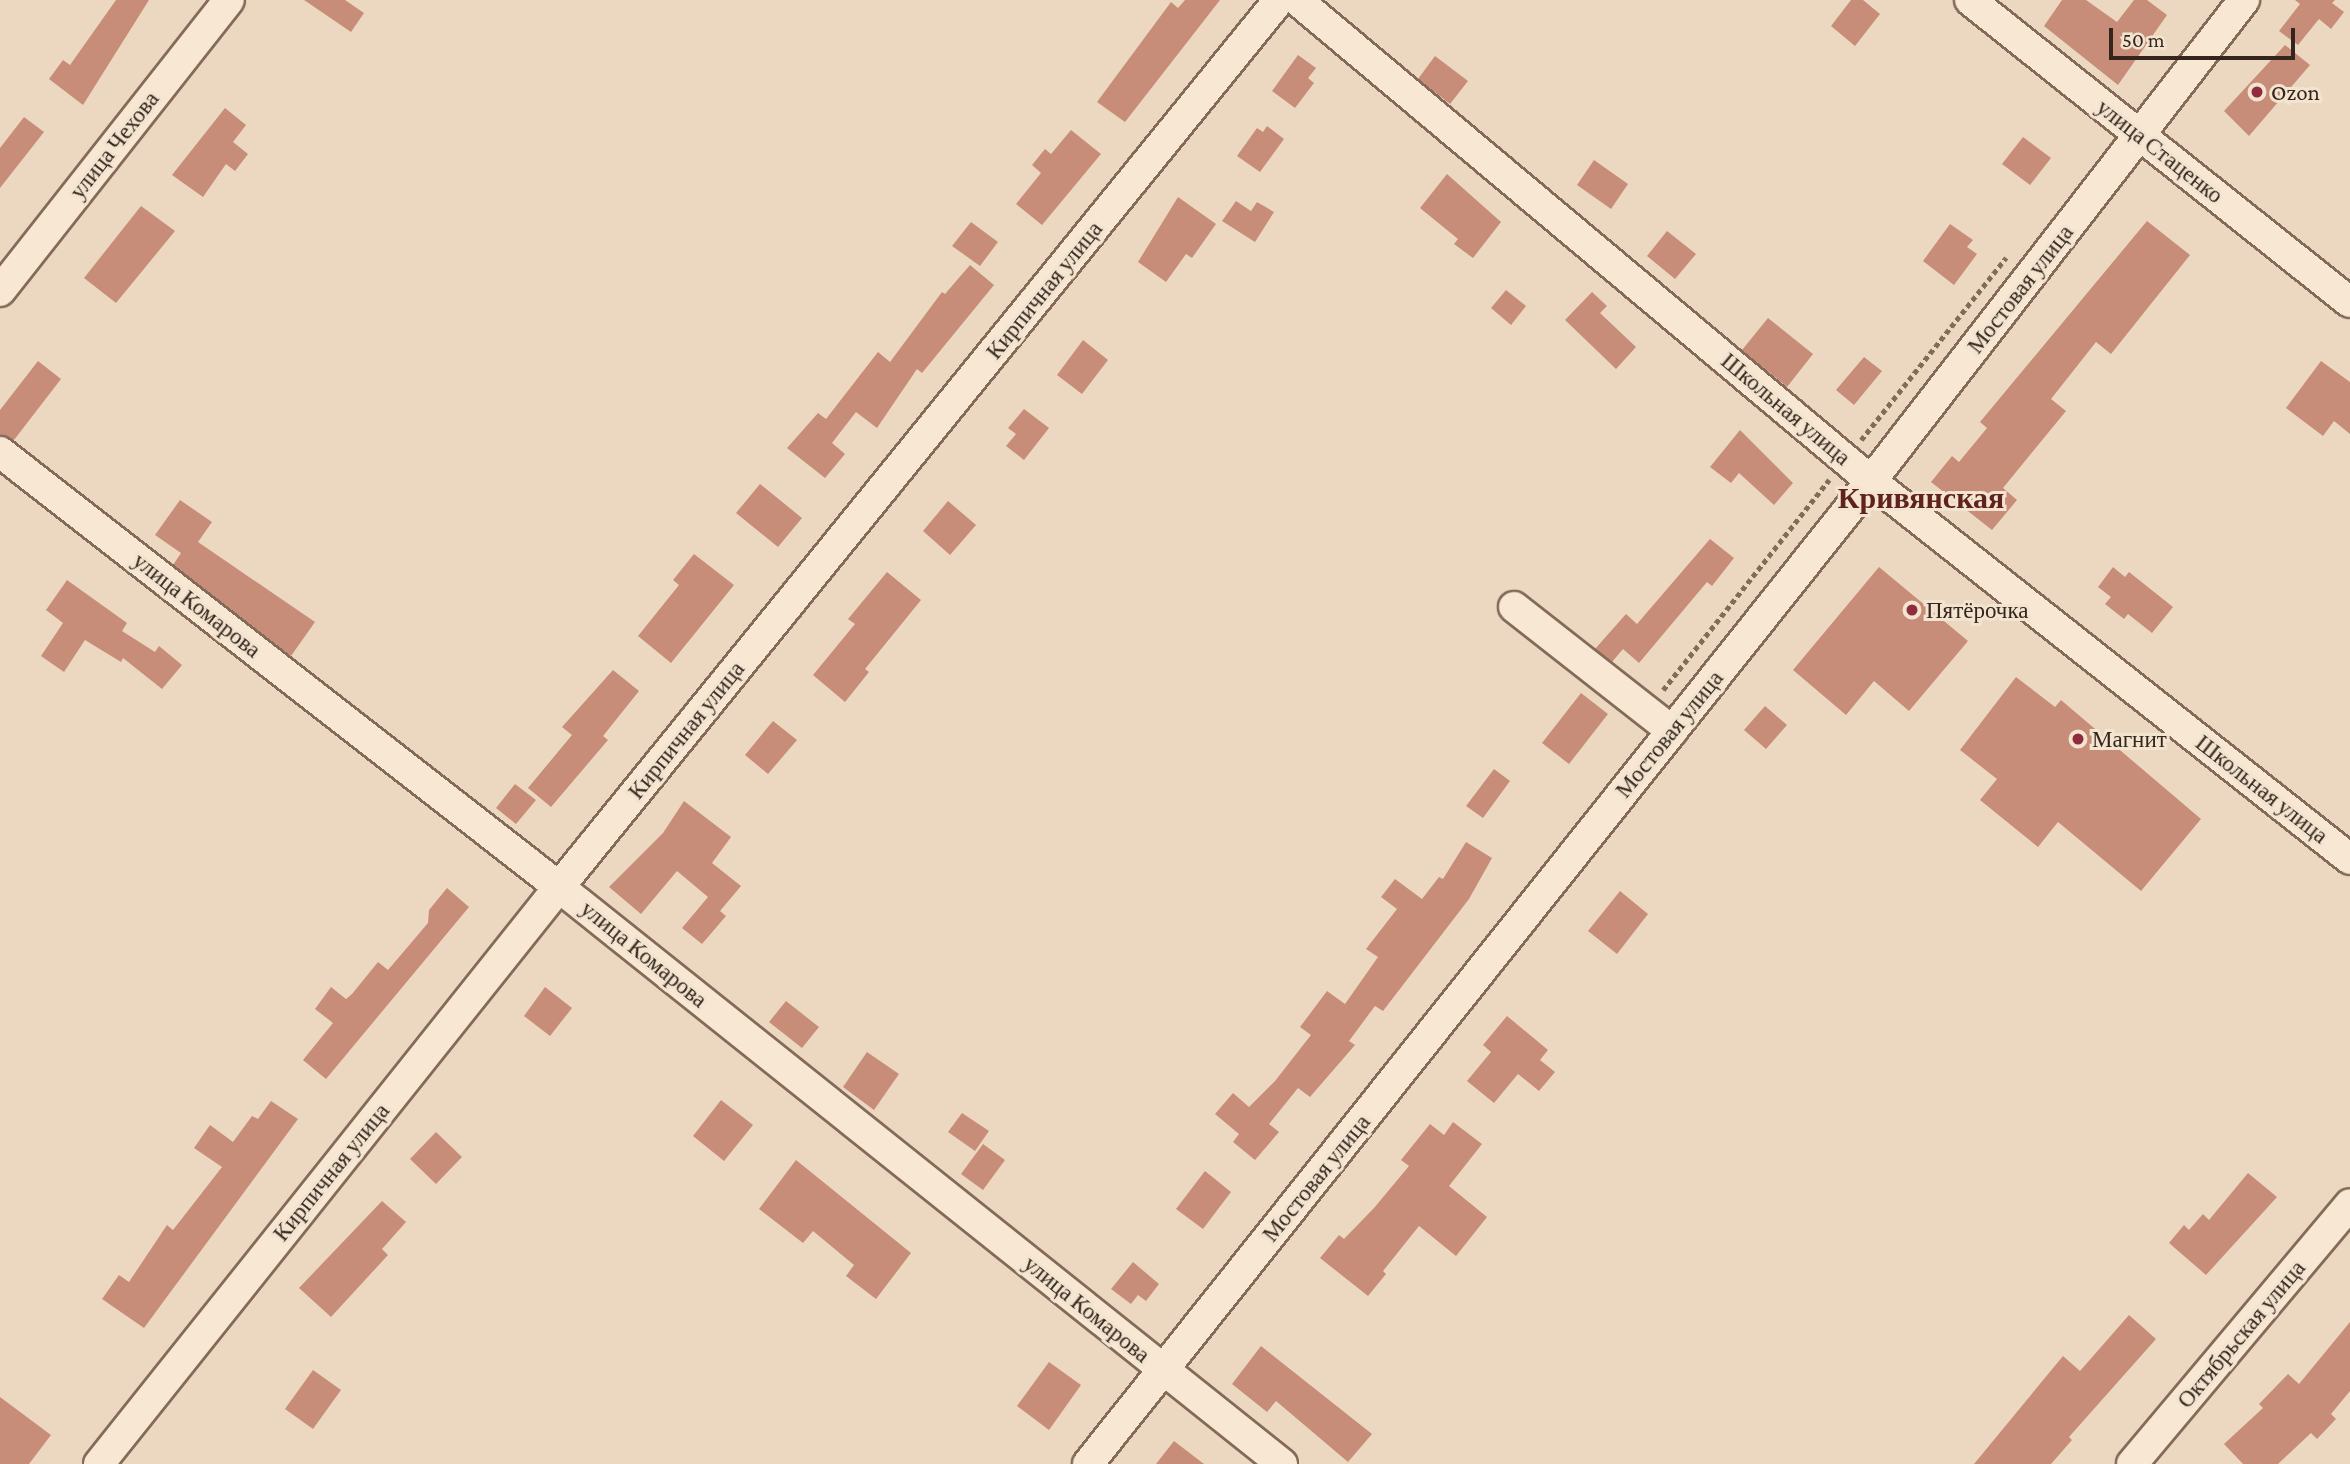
<!DOCTYPE html>
<meta charset="utf-8">
<style>
body{margin:0}
#map{position:relative;width:2350px;height:1464px;overflow:hidden;background:#ecd8c1;font-family:"Crimson Pro",serif}
div>[style]{position:absolute}
[style*='--x']{left:calc(var(--x)*1px);top:calc(var(--y)*1px);width:calc(var(--w)*1px);rotate:calc(var(--a)*1deg)}
.building>*{inset:0;background:#c88d78}
.path>*{height:4.5px;margin-top:-2.25px;transform-origin:0;background:repeating-linear-gradient(90deg,#846a59 0 5px,transparent 0 8.5px)}
.roads{filter:drop-shadow(2px 0 #846a59) drop-shadow(-2px 0 #846a59) drop-shadow(0 2px #846a59) drop-shadow(0 -2px #846a59)}
.minor>*{height:30px;margin:-15px;padding:0 15px;transform-origin:15px;border-radius:15px;background:#f7e7d3}
.dots>*{width:19px;height:19px;translate:-50% -50%;box-sizing:border-box;border:4px solid #f3e4d0;border-radius:50%}
span{translate:-50% -50%;white-space:nowrap;text-align:center;line-height:1.15;-webkit-text-stroke:6px #f3e4d0;paint-order:stroke}
.poi-label{font-size:23px;color:#34251d}
.left{translate:0 -50%;text-align:left}
.street-label{font-size:23px;color:#34251d}
.district-label{font-size:30px;color:#5f221e;font-weight:700}
.scale{position:absolute;left:2109px;top:28px;width:186px;height:32px;box-sizing:border-box;border:4px solid #34251d;border-top:0;padding-left:9px;font-size:21px;line-height:24px;white-space:nowrap;color:#34251d;-webkit-text-stroke:5px #f3e4d0;paint-order:stroke}
</style>
<div id="map">
<div class="building">
<div style="clip-path:polygon(116px 0,149px 0,83px 105px,49px 79px,63px 60px,70px 65px)"></div>
<div style="clip-path:polygon(304px 0,345px 0,364px 13px,351px 32px)"></div>
<div style="clip-path:polygon(1185px 0,1220px 0,1125px 122px,1097px 102px,1171px 2px,1178px 8px)"></div>
<div style="clip-path:polygon(1851px 0,1863px 0,1880px 14px,1855px 46px,1831px 26px)"></div>
<div style="clip-path:polygon(2062px 0,2086px 0,2117px 22px,2134px 0,2147px 0,2167px 15px,2118px 85px,2044px 26px)"></div>
<div style="clip-path:polygon(2295px 0,2335px 0,2332px 3px,2344px 12px,2331px 29px,2319px 19px,2298px 45px,2279px 31px,2300px 4px)"></div>
<div style="clip-path:polygon(2285px 45px,2310px 65px,2249px 136px,2224px 111px)"></div>
<div style="clip-path:polygon(1298px 55px,1316px 68px,1308px 78px,1314px 83px,1295px 108px,1272px 91px)"></div>
<div style="clip-path:polygon(1435px 56px,1468px 81px,1450px 104px,1418px 79px)"></div>
<div style="clip-path:polygon(225px 108px,246px 125px,233px 142px,248px 154px,235px 171px,226px 164px,203px 197px,172px 175px)"></div>
<div style="clip-path:polygon(24px 117px,44px 132px,0 188px,0 148px)"></div>
<div style="clip-path:polygon(1267px 126px,1284px 139px,1260px 172px,1237px 156px,1257px 128px,1263px 132px)"></div>
<div style="clip-path:polygon(1071px 130px,1101px 154px,1042px 225px,1016px 204px,1041px 173px,1032px 165px,1045px 149px,1051px 154px)"></div>
<div style="clip-path:polygon(2023px 137px,2051px 158px,2030px 185px,2002px 164px)"></div>
<div style="clip-path:polygon(1594px 160px,1628px 184px,1611px 209px,1577px 185px)"></div>
<div style="clip-path:polygon(1447px 174px,1501px 222px,1473px 258px,1454px 244px,1458px 239px,1420px 208px)"></div>
<div style="clip-path:polygon(1178px 197px,1216px 224px,1192px 258px,1186px 254px,1166px 282px,1138px 262px)"></div>
<div style="clip-path:polygon(1236px 201px,1251px 211px,1257px 202px,1274px 212px,1255px 242px,1222px 221px)"></div>
<div style="clip-path:polygon(141px 206px,175px 231px,116px 303px,84px 278px)"></div>
<div style="clip-path:polygon(2147px 221px,2190px 255px,2111px 354px,2096px 342px,2051px 399px,2066px 411px,2003px 488px,2017px 500px,1992px 530px,1931px 482px,1952px 456px,1959px 462px,1987px 428px,1980px 422px)"></div>
<div style="clip-path:polygon(971px 222px,998px 242px,980px 266px,952px 246px)"></div>
<div style="clip-path:polygon(1950px 224px,1973px 240px,1967px 247px,1977px 254px,1954px 285px,1923px 261px)"></div>
<div style="clip-path:polygon(1667px 231px,1696px 254px,1675px 279px,1647px 256px)"></div>
<div style="clip-path:polygon(970px 265px,994px 285px,922px 373px,917px 369px,877px 428px,856px 412px,832px 443px,845px 454px,825px 478px,787px 448px,818px 413px,826px 419px,878px 352px,890px 362px,942px 292px,945px 294px)"></div>
<div style="clip-path:polygon(1506px 290px,1526px 306px,1511px 325px,1491px 308px)"></div>
<div style="clip-path:polygon(1592px 292px,1607px 306px,1600px 313px,1636px 347px,1616px 369px,1565px 320px)"></div>
<div style="clip-path:polygon(1768px 318px,1813px 354px,1787px 387px,1742px 350px)"></div>
<div style="clip-path:polygon(1083px 340px,1108px 360px,1082px 394px,1057px 375px)"></div>
<div style="clip-path:polygon(1864px 357px,1882px 371px,1854px 405px,1836px 390px)"></div>
<div style="clip-path:polygon(38px 361px,61px 379px,14px 440px,0 435px,0 410px)"></div>
<div style="clip-path:polygon(2321px 361px,2350px 382px,2350px 434px,2334px 421px,2323px 436px,2286px 408px)"></div>
<div style="clip-path:polygon(1024px 409px,1049px 428px,1024px 460px,1006px 446px,1016px 434px,1008px 428px)"></div>
<div style="clip-path:polygon(1740px 430px,1793px 483px,1774px 505px,1739px 473px,1731px 483px,1710px 467px)"></div>
<div style="clip-path:polygon(760px 484px,802px 518px,778px 547px,736px 513px)"></div>
<div style="clip-path:polygon(180px 500px,212px 522px,198px 542px,315px 622px,291px 656px,173px 565px,181px 553px,155px 535px)"></div>
<div style="clip-path:polygon(948px 501px,976px 525px,950px 555px,923px 531px)"></div>
<div style="clip-path:polygon(1710px 539px,1734px 558px,1712px 586px,1707px 582px,1639px 663px,1623px 649px,1612px 662px,1595px 649px,1626px 614px,1637px 624px)"></div>
<div style="clip-path:polygon(694px 554px,734px 585px,671px 663px,638px 636px,679px 585px,673px 580px)"></div>
<div style="clip-path:polygon(1879px 567px,1968px 641px,1909px 711px,1874px 681px,1846px 715px,1793px 670px)"></div>
<div style="clip-path:polygon(2113px 567px,2125px 577px,2129px 572px,2173px 607px,2152px 633px,2128px 614px,2124px 619px,2105px 604px,2111px 597px,2098px 587px)"></div>
<div style="clip-path:polygon(887px 572px,921px 600px,865px 669px,869px 672px,845px 702px,813px 675px,855px 624px,848px 619px)"></div>
<div style="clip-path:polygon(67px 580px,127px 623px,122px 631px,155px 652px,159px 646px,182px 665px,162px 689px,123px 658px,121px 662px,85px 640px,64px 672px,41px 656px,63px 623px,46px 610px)"></div>
<div style="clip-path:polygon(613px 670px,639px 691px,603px 736px,608px 740px,551px 807px,528px 788px,572px 735px,562px 727px)"></div>
<div style="clip-path:polygon(2016px 677px,2055px 707px,2061px 700px,2201px 819px,2141px 891px,2058px 822px,2038px 847px,1980px 800px,1997px 779px,1960px 750px)"></div>
<div style="clip-path:polygon(1581px 693px,1608px 714px,1569px 764px,1542px 743px)"></div>
<div style="clip-path:polygon(1765px 706px,1787px 725px,1766px 749px,1744px 730px)"></div>
<div style="clip-path:polygon(773px 721px,797px 740px,768px 774px,745px 755px)"></div>
<div style="clip-path:polygon(1494px 769px,1510px 781px,1483px 818px,1466px 806px)"></div>
<div style="clip-path:polygon(515px 784px,536px 800px,516px 824px,496px 808px)"></div>
<div style="clip-path:polygon(684px 801px,731px 837px,712px 863px,741px 886px,720px 911px,726px 916px,702px 944px,682px 928px,708px 897px,677px 871px,641px 914px,609px 887px,663px 833px)"></div>
<div style="clip-path:polygon(1466px 842px,1492px 858px,1469px 899px,1383px 1011px,1375px 1006px,1349px 1041px,1355px 1045px,1310px 1097px,1298px 1088px,1269px 1124px,1279px 1132px,1255px 1160px,1233px 1142px,1239px 1134px,1215px 1114px,1233px 1093px,1249px 1107px,1275px 1081px,1311px 1035px,1300px 1027px,1327px 991px,1345px 1004px,1378px 957px,1366px 949px,1397px 909px,1381px 897px,1395px 879px,1422px 899px,1439px 877px,1443px 879px)"></div>
<div style="clip-path:polygon(447px 888px,469px 907px,326px 1079px,303px 1060px,333px 1023px,315px 1009px,331px 987px,346px 999px,352px 994px,378px 962px,388px 970px,428px 923px,429px 910px)"></div>
<div style="clip-path:polygon(1620px 891px,1648px 914px,1617px 954px,1588px 931px)"></div>
<div style="clip-path:polygon(545px 987px,572px 1008px,550px 1036px,524px 1016px)"></div>
<div style="clip-path:polygon(786px 1001px,819px 1027px,802px 1048px,769px 1022px)"></div>
<div style="clip-path:polygon(1507px 1016px,1548px 1050px,1540px 1060px,1555px 1072px,1539px 1091px,1518px 1074px,1494px 1103px,1467px 1081px,1491px 1052px,1483px 1045px)"></div>
<div style="clip-path:polygon(867px 1052px,899px 1074px,874px 1110px,843px 1087px)"></div>
<div style="clip-path:polygon(721px 1100px,753px 1125px,724px 1161px,693px 1136px)"></div>
<div style="clip-path:polygon(271px 1101px,298px 1119px,144px 1328px,102px 1299px,119px 1275px,129px 1282px,167px 1225px,173px 1230px,222px 1167px,194px 1148px,210px 1125px,233px 1142px,252px 1116px,258px 1119px)"></div>
<div style="clip-path:polygon(962px 1113px,989px 1131px,975px 1151px,948px 1132px)"></div>
<div style="clip-path:polygon(1453px 1122px,1482px 1144px,1449px 1186px,1487px 1217px,1456px 1256px,1419px 1226px,1383px 1271px,1386px 1274px,1368px 1296px,1320px 1258px,1339px 1235px,1344px 1239px,1374px 1208px,1409px 1166px,1401px 1160px,1430px 1124px,1444px 1135px)"></div>
<div style="clip-path:polygon(436px 1132px,462px 1157px,436px 1184px,410px 1159px)"></div>
<div style="clip-path:polygon(983px 1144px,1005px 1160px,983px 1190px,961px 1174px)"></div>
<div style="clip-path:polygon(796px 1160px,911px 1253px,876px 1299px,846px 1276px,854px 1265px,813px 1231px,803px 1243px,759px 1209px)"></div>
<div style="clip-path:polygon(1205px 1171px,1231px 1192px,1203px 1229px,1176px 1209px)"></div>
<div style="clip-path:polygon(2248px 1173px,2277px 1197px,2206px 1275px,2169px 1243px,2184px 1225px,2189px 1230px,2203px 1214px,2209px 1220px)"></div>
<div style="clip-path:polygon(382px 1201px,406px 1222px,382px 1249px,388px 1255px,331px 1317px,299px 1288px)"></div>
<div style="clip-path:polygon(1133px 1262px,1159px 1284px,1146px 1301px,1138px 1295px,1131px 1304px,1111px 1289px)"></div>
<div style="clip-path:polygon(2129px 1315px,2156px 1339px,2069px 1437px,2072px 1440px,2051px 1464px,1974px 1464px,2063px 1356px,2080px 1371px)"></div>
<div style="clip-path:polygon(2350px 1322px,2350px 1391px,2331px 1414px,2336px 1419px,2317px 1439px,2311px 1433px,2278px 1464px,2243px 1464px,2224px 1444px,2263px 1408px,2259px 1404px,2288px 1374px,2299px 1384px)"></div>
<div style="clip-path:polygon(1261px 1346px,1372px 1434px,1348px 1462px,1276px 1401px,1267px 1412px,1232px 1384px)"></div>
<div style="clip-path:polygon(1049px 1362px,1081px 1385px,1049px 1430px,1017px 1406px)"></div>
<div style="clip-path:polygon(313px 1370px,341px 1390px,313px 1429px,285px 1409px)"></div>
<div style="clip-path:polygon(0 1397px,51px 1435px,29px 1464px,0 1464px)"></div>
<div style="clip-path:polygon(1174px 1441px,1204px 1464px,1156px 1464px)"></div>
</div>
<div class="path">
<div style="--x:1861;--y:440;--w:233;--a:-51.5"></div>
<div style="--x:1663;--y:690;--w:268;--a:-51.7"></div>
</div>
<div class="roads">
<div class="minor">
<div style="--x:1297;--y:0;--w:749;--a:39.96"></div>
<div style="--x:1871;--y:481;--w:610;--a:38.28"></div>
<div style="--x:1970;--y:0;--w:485;--a:38.5"></div>
<div style="--x:0;--y:291;--w:370;--a:-51.8"></div>
<div style="--x:0;--y:452;--w:708;--a:37.89"></div>
<div style="--x:559;--y:887;--w:925;--a:38.59"></div>
<div style="--x:1514;--y:607;--w:201;--a:38.1"></div>
<div style="--x:99;--y:1464;--w:738;--a:-51.44"></div>
<div style="--x:559;--y:887;--w:1142;--a:-50.93"></div>
<div style="--x:1088;--y:1464;--w:1257;--a:-51.46"></div>
<div style="--x:1871;--y:481;--w:609;--a:-52.21"></div>
<div style="--x:2132;--y:1464;--w:339;--a:-50"></div>
</div>
</div>
<div class="dots">
<div style="left:2257px;top:92px;background:#902c3c"></div>
<div style="left:1912px;top:610px;background:#902c3c"></div>
<div style="left:2078px;top:739px;background:#902c3c"></div>
</div>
<div class="poi-label">
<span class="left" style="left:2271px;top:92px">Ozon</span>
<span class="left" style="left:1926px;top:610px">Пятёрочка</span>
<span class="left" style="left:2092px;top:739px">Магнит</span>
</div>
<div class="street-label">
<span style="left:114px;top:145px;rotate:-52deg">улица Чехова</span>
<span style="left:2160px;top:151px;rotate:38deg">улица Стаценко</span>
<span style="left:2020px;top:289px;rotate:-52deg">Мостовая улица</span>
<span style="left:1044px;top:290px;rotate:-51deg">Кирпичная улица</span>
<span style="left:1786px;top:409px;rotate:40deg">Школьная улица</span>
<span style="left:197px;top:605px;rotate:38deg">улица Комарова</span>
<span style="left:686px;top:730px;rotate:-51deg">Кирпичная улица</span>
<span style="left:1669px;top:734px;rotate:-51deg">Мостовая улица</span>
<span style="left:2262px;top:789px;rotate:38deg">Школьная улица</span>
<span style="left:644px;top:954px;rotate:39deg">улица Комарова</span>
<span style="left:331px;top:1172px;rotate:-51deg">Кирпичная улица</span>
<span style="left:1316px;top:1178px;rotate:-51deg">Мостовая улица</span>
<span style="left:1087px;top:1309px;rotate:39deg">улица Комарова</span>
<span style="left:2241px;top:1334px;rotate:-50deg">Октябрьская улица</span>
</div>
<div class="district-label">
<span style="left:1921px;top:498px">Кривянская</span>
</div>
<div class="scale">50 m</div>
</div>
